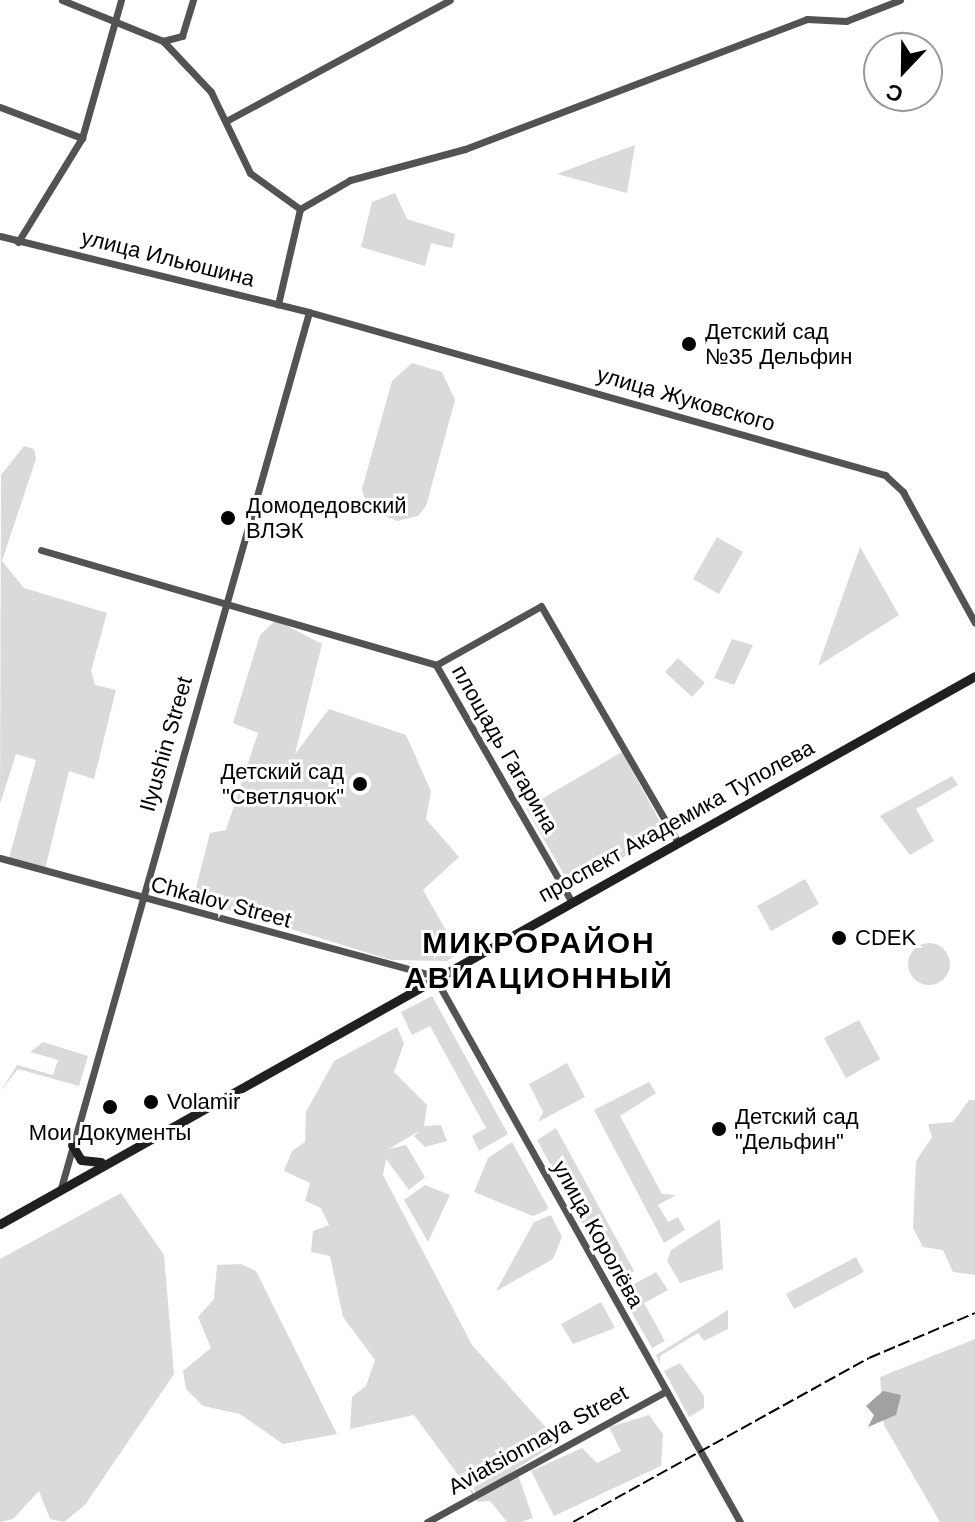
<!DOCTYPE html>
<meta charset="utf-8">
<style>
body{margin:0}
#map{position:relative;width:975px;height:1522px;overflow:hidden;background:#fff;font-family:Helvetica,sans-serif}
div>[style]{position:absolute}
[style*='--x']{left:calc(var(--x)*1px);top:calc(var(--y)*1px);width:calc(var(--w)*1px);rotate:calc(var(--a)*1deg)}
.green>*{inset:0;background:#dadada}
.round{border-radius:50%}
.water>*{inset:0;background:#a1a1a1}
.street>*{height:7px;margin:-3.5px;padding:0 3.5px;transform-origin:3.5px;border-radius:3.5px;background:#535353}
.secondary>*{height:9px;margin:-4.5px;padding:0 4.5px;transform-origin:4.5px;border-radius:4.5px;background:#202020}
.rail>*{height:2px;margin-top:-1px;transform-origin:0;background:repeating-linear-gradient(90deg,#000 0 12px,transparent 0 16px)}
.dots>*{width:22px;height:22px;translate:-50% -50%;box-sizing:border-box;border:4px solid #fff;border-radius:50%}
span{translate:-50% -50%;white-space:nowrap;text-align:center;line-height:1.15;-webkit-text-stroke:6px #fff;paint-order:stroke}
.street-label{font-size:22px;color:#000}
.poi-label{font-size:22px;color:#000}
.left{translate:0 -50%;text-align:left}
.right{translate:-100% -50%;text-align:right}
.district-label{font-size:30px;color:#000;font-weight:700;letter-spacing:2px}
.north{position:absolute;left:863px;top:32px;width:80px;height:80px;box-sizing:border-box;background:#fff;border:2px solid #999;border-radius:50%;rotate:202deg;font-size:22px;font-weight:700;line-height:32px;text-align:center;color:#000}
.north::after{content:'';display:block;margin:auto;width:28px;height:36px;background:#000;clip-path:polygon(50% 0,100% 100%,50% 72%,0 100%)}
</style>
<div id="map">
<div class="green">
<div style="clip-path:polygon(635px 145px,627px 193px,557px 174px,594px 160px)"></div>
<div style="clip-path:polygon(395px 193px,407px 219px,455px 234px,452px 248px,431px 243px,425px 266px,361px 247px,372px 202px)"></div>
<div style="clip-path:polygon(412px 363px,442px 372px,455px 400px,426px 506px,418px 516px,397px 521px,367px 509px,362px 489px,392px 381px)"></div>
<div style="clip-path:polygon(24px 446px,34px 449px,36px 459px,2px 561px,24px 588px,107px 613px,91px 671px,95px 685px,116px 690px,94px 779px,69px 771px,45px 869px,9px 858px,36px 760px,16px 754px,0 804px,1px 475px)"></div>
<div style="clip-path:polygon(717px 537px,743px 552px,719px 594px,693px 579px)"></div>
<div style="clip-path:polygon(860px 547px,899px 615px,818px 666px)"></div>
<div style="clip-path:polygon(276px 620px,322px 644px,295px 754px,329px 709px,406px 735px,431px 791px,426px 819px,459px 857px,423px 890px,459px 953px,447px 961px,391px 960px,193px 899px,210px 833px,226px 830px,258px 733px,233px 723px,260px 635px)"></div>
<div style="clip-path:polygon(732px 639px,753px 645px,734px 685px,714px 678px)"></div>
<div style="clip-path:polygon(678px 658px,705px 683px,692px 697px,665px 672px)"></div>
<div style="clip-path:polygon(622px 752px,666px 833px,571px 887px,526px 808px)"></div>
<div style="clip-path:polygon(952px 776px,958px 785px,916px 809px,934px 841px,910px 855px,880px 816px)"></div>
<div style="clip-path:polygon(805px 879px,819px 904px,771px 931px,757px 906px)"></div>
<div class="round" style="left:908px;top:943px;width:42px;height:42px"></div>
<div style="clip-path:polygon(432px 996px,508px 1134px,479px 1151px,472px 1136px,486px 1128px,430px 1026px,412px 1035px,401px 1012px)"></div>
<div style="clip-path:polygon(859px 1020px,880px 1059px,846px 1078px,824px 1038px)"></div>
<div style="clip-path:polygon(397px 1027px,404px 1043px,394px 1072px,427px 1105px,424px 1126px,441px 1125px,447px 1141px,425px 1147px,414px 1136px,419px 1131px,389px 1149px,406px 1145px,425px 1177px,409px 1190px,386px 1159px,383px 1175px,472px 1345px,559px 1442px,516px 1469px,533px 1518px,522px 1522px,507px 1522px,490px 1501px,478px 1502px,414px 1415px,350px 1429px,352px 1397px,366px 1386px,375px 1360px,343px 1317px,330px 1256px,311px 1252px,313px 1231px,329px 1225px,321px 1208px,305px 1201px,310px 1183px,284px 1171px,292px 1151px,305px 1142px,306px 1112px,334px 1061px)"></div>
<div style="clip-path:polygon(43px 1042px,88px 1056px,79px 1086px,18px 1069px,0 1092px,17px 1065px,53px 1075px,58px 1060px,30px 1052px)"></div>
<div style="clip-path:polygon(567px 1063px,585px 1097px,538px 1122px,543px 1112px,529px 1084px)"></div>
<div style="clip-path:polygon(649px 1082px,656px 1093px,620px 1116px,662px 1194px,676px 1195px,658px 1205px,668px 1222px,678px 1217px,685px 1230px,664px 1243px,594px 1110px)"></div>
<div style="clip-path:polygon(969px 1100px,975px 1100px,975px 1275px,953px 1272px,943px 1250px,923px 1247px,913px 1228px,916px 1161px,932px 1137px,928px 1124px,953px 1122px)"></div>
<div style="clip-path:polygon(556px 1128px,634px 1271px,614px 1282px,537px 1140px)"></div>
<div style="clip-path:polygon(512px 1142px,548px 1207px,547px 1210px,533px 1216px,474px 1192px,488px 1158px)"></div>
<div style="clip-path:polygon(425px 1185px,450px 1195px,428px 1242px,404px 1200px)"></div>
<div style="clip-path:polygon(121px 1193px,164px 1255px,174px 1374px,85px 1505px,64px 1522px,50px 1519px,39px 1491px,13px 1519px,0 1522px,0 1259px)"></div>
<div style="clip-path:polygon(551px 1215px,562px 1237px,553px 1259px,496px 1291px,534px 1222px)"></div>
<div style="clip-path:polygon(720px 1219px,723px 1269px,680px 1283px,667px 1261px,671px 1250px)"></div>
<div style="clip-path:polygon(856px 1257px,864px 1272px,794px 1309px,786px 1294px)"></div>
<div style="clip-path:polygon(241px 1264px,256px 1271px,337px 1434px,283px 1444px,240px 1414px,203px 1406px,186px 1389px,183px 1371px,211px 1348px,198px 1317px,214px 1299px,217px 1265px)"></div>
<div style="clip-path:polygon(656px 1272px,668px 1290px,644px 1303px,665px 1341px,652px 1348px,620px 1292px)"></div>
<div style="clip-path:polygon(601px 1302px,615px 1328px,573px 1344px,561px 1324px)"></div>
<div style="clip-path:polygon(728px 1310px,728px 1329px,704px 1341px,698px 1333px,660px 1356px,660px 1364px,656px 1355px)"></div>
<div style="clip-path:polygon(975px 1339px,975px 1522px,940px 1522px,884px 1425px,880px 1377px)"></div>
<div style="clip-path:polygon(680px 1363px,704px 1396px,704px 1408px,689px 1417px,664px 1371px)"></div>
<div style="clip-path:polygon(649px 1415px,663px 1434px,661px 1466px,554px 1516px,531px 1471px,582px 1448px,597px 1463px,621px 1451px,609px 1427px)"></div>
</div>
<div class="water">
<div style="clip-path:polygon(883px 1391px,901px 1395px,896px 1415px,868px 1427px,874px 1415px,866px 1406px)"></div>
</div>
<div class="street">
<div style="--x:62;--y:0;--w:109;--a:22.1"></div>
<div style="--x:163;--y:41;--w:70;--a:46.7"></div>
<div style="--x:211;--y:92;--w:90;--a:64.3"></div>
<div style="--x:250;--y:173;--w:62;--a:35.8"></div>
<div style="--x:300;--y:209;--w:98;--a:103"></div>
<div style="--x:163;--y:41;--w:20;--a:-15"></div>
<div style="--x:182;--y:36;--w:38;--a:-73"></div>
<div style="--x:0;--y:107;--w:88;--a:20.7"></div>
<div style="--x:228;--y:120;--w:252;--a:-28.4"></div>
<div style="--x:300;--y:209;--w:58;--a:-30.1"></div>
<div style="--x:350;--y:180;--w:119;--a:-15.1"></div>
<div style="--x:465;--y:149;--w:366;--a:-20.8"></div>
<div style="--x:807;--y:19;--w:39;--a:3"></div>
<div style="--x:846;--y:21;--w:58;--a:-21.3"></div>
<div style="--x:0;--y:236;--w:318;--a:13.8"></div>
<div style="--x:309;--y:312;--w:599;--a:15.8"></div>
<div style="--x:885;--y:475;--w:25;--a:43"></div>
<div style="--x:903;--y:492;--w:149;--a:61.2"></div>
<div style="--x:18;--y:242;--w:122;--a:-58.4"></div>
<div style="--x:82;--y:138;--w:143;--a:-74.2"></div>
<div style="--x:41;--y:550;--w:411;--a:16.2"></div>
<div style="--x:436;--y:665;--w:120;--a:-29.3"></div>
<div style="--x:541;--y:606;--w:269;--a:59.9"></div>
<div style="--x:436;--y:665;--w:270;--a:60.2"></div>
<div style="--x:0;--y:858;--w:450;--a:15.2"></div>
<div style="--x:434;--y:976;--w:626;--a:60.73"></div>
<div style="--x:61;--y:1188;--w:910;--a:-74.19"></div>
<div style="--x:427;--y:1522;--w:273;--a:-28.7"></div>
</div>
<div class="secondary">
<div style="--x:72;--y:1145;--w:17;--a:59"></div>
<div style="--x:81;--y:1160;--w:20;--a:6"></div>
<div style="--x:0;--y:1224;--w:1118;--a:-29.34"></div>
</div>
<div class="rail">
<div style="--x:573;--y:1522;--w:338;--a:-29"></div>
<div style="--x:869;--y:1358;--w:115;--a:-23"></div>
</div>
<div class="dots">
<div style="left:689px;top:344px;background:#000"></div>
<div style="left:228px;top:518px;background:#000"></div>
<div style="left:360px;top:784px;background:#000"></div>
<div style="left:839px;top:938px;background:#000"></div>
<div style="left:151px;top:1102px;background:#000"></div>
<div style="left:110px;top:1107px;background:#000"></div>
<div style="left:719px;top:1129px;background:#000"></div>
</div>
<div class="street-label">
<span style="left:168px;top:258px;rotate:14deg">улица Ильюшина</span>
<span style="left:686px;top:399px;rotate:16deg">улица Жуковского</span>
<span style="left:166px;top:744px;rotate:-74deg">Ilyushin Street</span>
<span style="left:505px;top:749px;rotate:60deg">площадь Гагарина</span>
<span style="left:676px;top:821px;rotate:-29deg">проспект Академика Туполева</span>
<span style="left:221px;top:902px;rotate:15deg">Chkalov Street</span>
<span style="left:598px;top:1234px;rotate:61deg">улица Королёва</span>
<span style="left:538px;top:1440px;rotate:-29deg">Aviatsionnaya Street</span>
</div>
<div class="poi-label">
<span class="left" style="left:705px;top:344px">Детский сад<br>№35 Дельфин</span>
<span class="left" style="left:246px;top:518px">Домодедовский<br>ВЛЭК</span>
<span class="right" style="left:344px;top:784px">Детский сад<br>"Светлячок"</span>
<span class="left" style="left:855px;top:938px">CDEK</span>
<span class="left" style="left:167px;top:1102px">Volamir</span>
<span class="left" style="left:735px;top:1129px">Детский сад<br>"Дельфин"</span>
<span style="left:110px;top:1133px">Мои Документы</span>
</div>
<div class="district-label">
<span style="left:539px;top:960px">МИКРОРАЙОН<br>АВИАЦИОННЫЙ</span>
</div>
<div class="north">С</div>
</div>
